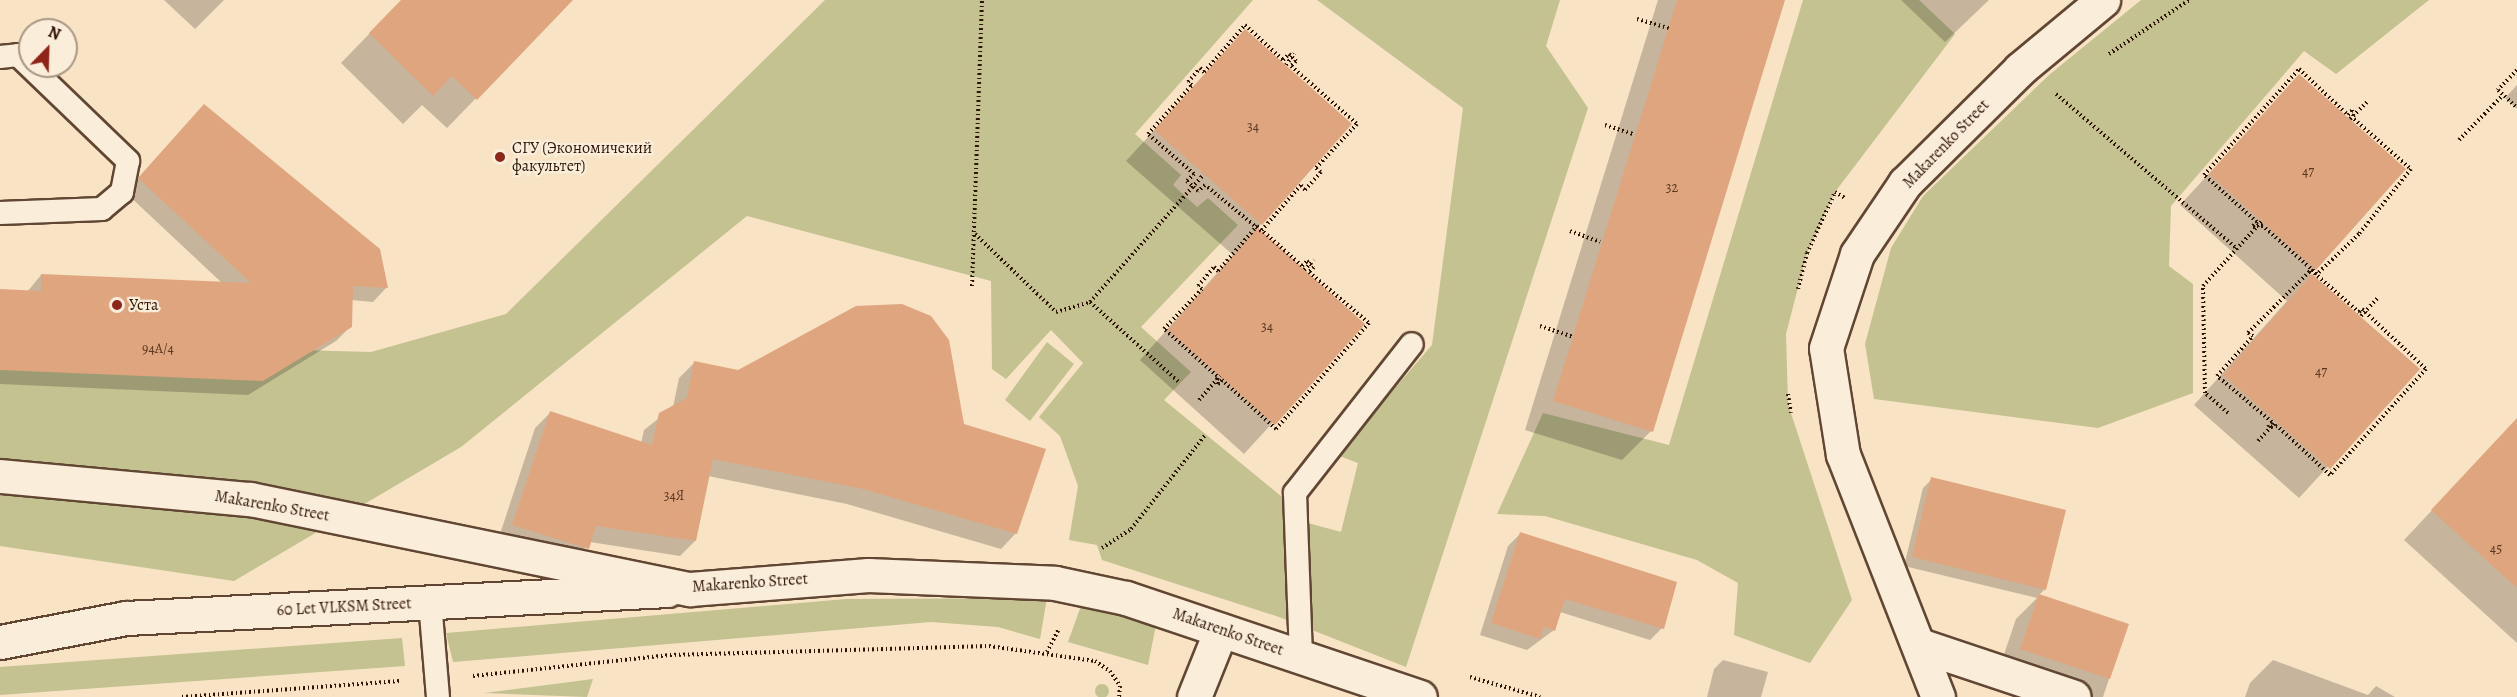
<!DOCTYPE html>
<meta charset="utf-8">
<style>
body{margin:0}
#map{position:relative;width:2517px;height:697px;overflow:hidden;background:#f8e3c4;font-family:Alegreya,serif}
div>[style]{position:absolute}
[style*='--x']{left:calc(var(--x)*1px);top:calc(var(--y)*1px);width:calc(var(--w)*1px);rotate:calc(var(--a)*1deg)}
.green>*{inset:0;background:#c3c290}
.round{border-radius:50%}
.shadow>*{inset:0;background:#0003}
.building>*{inset:0;background:#dfa57f}
.path>*{height:4px;margin-top:-2px;transform-origin:0;background:repeating-linear-gradient(90deg,#2f1303 0 1.5px,transparent 0 4.5px)}
.roads{filter:drop-shadow(2px 0 #614733) drop-shadow(-2px 0 #614733) drop-shadow(0 2px #614733) drop-shadow(0 -2px #614733)}
.lane>*{height:22px;margin:-11px;padding:0 11px;transform-origin:11px;border-radius:11px;background:#faedd9}
.street>*{height:33px;margin:-16.5px;padding:0 16.5px;transform-origin:16.5px;border-radius:16.5px;background:#faedd9}
.secondary>*{height:33px;margin:-16.5px;padding:0 16.5px;transform-origin:16.5px;border-radius:16.5px;background:#faedd9}
.dots>*{width:16px;height:16px;translate:-50% -50%;box-sizing:border-box;border:3px solid #faedd9;border-radius:50%}
span{translate:-50% -50%;white-space:nowrap;text-align:center;line-height:1.15;-webkit-text-stroke:4.5px #faedd9;paint-order:stroke}
.number-label{font-size:14px;color:#5b3822}
.number-label span{-webkit-text-stroke-width:0}
.street-label{font-size:16px;color:#2f1303}
.poi-label{font-size:16px;color:#2f1303}
.left{translate:0 -50%;text-align:left}
.north{position:absolute;left:18px;top:18px;width:60px;height:60px;box-sizing:border-box;background:#faedd9;border:2px solid #a99683;border-radius:50%;rotate:23deg;font-size:16px;font-weight:700;line-height:24px;text-align:center;color:#2f1303}
.north::after{content:'';display:block;margin:auto;width:21px;height:27px;background:#8f2418;clip-path:polygon(50% 0,100% 100%,50% 72%,0 100%)}
</style>
<div id="map">
<div class="green">
<div style="clip-path:polygon(825px 0,1253px 0,1135px 134px,1181px 175px,1173px 185px,1197px 207px,1208px 198px,1238px 225px,1141px 327px,1191px 372px,1164px 400px,1287px 501px,1297px 520px,1341px 532px,1358px 463px,1337px 455px,1432px 345px,1463px 108px,1317px 0,1560px 0,1546px 46px,1588px 108px,1406px 667px,1279px 617px,1102px 560px,1097px 545px,1069px 540px,1078px 486px,1060px 436px,1039px 417px,1083px 363px,1051px 330px,1006px 379px,992px 369px,991px 281px,747px 216px,461px 447px,234px 581px,0 546px,0 342px,371px 352px,506px 314px)"></div>
<div style="clip-path:polygon(1803px 0,1919px 0,1955px 34px,1835px 192px,1807px 253px,1786px 334px,1788px 404px,1852px 600px,1810px 663px,1734px 635px,1738px 583px,1697px 560px,1545px 516px,1497px 514px,1543px 413px,1669px 445px)"></div>
<div style="clip-path:polygon(2141px 0,2429px 0,2336px 74px,2304px 51px,2171px 206px,2169px 266px,2193px 284px,2193px 393px,2098px 428px,1874px 399px,1865px 344px,1891px 248px,1923px 196px,2049px 75px)"></div>
<div style="clip-path:polygon(1047px 342px,1074px 364px,1030px 421px,1005px 400px)"></div>
<div style="clip-path:polygon(1047px 598px,1040px 639px,998px 627px,931px 622px,453px 662px,446px 633px,846px 599px)"></div>
<div style="clip-path:polygon(1082px 603px,1156px 625px,1148px 665px,1068px 642px)"></div>
<div style="clip-path:polygon(402px 638px,405px 666px,0 695px,0 667px)"></div>
<div style="clip-path:polygon(593px 679px,587px 697px,484px 693px)"></div>
<div class="round" style="left:1095px;top:684px;width:14px;height:14px"></div>
</div>
<div class="shadow">
<div style="clip-path:polygon(164px 0,224px 0,195px 29px)"></div>
<div style="clip-path:polygon(402px 0,571px 0,447px 128px,422px 105px,403px 124px,341px 63px)"></div>
<div style="clip-path:polygon(1658px 0,1784px 0,1651px 431px,1622px 460px,1525px 430px)"></div>
<div style="clip-path:polygon(1901px 0,1989px 0,1945px 42px)"></div>
<div style="clip-path:polygon(1245px 31px,1261px 224px,1256px 229px,1363px 324px,1244px 454px,1140px 360px,1233px 255px,1126px 161px)"></div>
<div style="clip-path:polygon(2299px 76px,2315px 269px,2310px 274px,2418px 369px,2299px 498px,2194px 405px,2287px 301px,2180px 205px)"></div>
<div style="clip-path:polygon(2517px 85px,2517px 109px,2505px 98px)"></div>
<div style="clip-path:polygon(191px 120px,386px 288px,373px 302px,351px 300px,350px 327px,336px 341px,248px 395px,0 384px,0 291px,27px 292px,41px 275px,222px 283px,126px 193px)"></div>
<div style="clip-path:polygon(694px 363px,962px 425px,1016px 533px,1001px 549px,847px 504px,708px 476px,695px 541px,680px 556px,590px 542px,572px 564px,498px 540px,535px 428px,550px 413px,641px 443px,644px 430px,673px 407px,679px 378px)"></div>
<div style="clip-path:polygon(2501px 437px,2517px 451px,2517px 643px,2404px 540px)"></div>
<div style="clip-path:polygon(1932px 479px,2045px 589px,2038px 596px,2127px 625px,2103px 697px,2046px 697px,1998px 672px,2016px 619px,2037px 598px,1904px 566px,1923px 488px)"></div>
<div style="clip-path:polygon(1520px 534px,1662px 628px,1650px 640px,1560px 612px,1554px 630px,1527px 650px,1480px 635px,1508px 546px)"></div>
<div style="clip-path:polygon(1723px 660px,1768px 672px,1761px 697px,1707px 697px,1714px 669px)"></div>
<div style="clip-path:polygon(2273px 660px,2368px 695px,2376px 686px,2395px 697px,2245px 697px,2250px 683px)"></div>
</div>
<div class="building">
<div style="clip-path:polygon(401px 0,573px 0,477px 100px,452px 76px,433px 96px,369px 33px)"></div>
<div style="clip-path:polygon(1677px 0,1785px 0,1653px 432px,1553px 401px)"></div>
<div style="clip-path:polygon(1245px 29px,1352px 124px,1262px 225px,1154px 130px)"></div>
<div style="clip-path:polygon(2299px 74px,2406px 169px,2316px 270px,2209px 174px)"></div>
<div style="clip-path:polygon(204px 104px,380px 249px,388px 288px,353px 286px,352px 327px,263px 381px,0 370px,0 289px,41px 291px,41px 274px,251px 283px,138px 178px)"></div>
<div style="clip-path:polygon(1258px 228px,1365px 324px,1275px 425px,1168px 330px)"></div>
<div style="clip-path:polygon(2312px 274px,2420px 369px,2330px 469px,2223px 375px)"></div>
<div style="clip-path:polygon(902px 304px,931px 316px,949px 340px,964px 424px,1046px 449px,1017px 534px,863px 489px,713px 459px,696px 541px,596px 526px,589px 549px,512px 525px,550px 411px,652px 445px,659px 413px,687px 398px,694px 361px,738px 370px,856px 306px)"></div>
<div style="clip-path:polygon(2517px 418px,2517px 588px,2431px 510px)"></div>
<div style="clip-path:polygon(1931px 477px,2066px 510px,2046px 590px,1912px 557px)"></div>
<div style="clip-path:polygon(1520px 532px,1677px 582px,1664px 629px,1565px 599px,1555px 631px,1544px 627px,1540px 639px,1491px 623px)"></div>
<div style="clip-path:polygon(2039px 594px,2129px 624px,2110px 679px,2020px 649px)"></div>
</div>
<div class="path">
<div style="--x:1637;--y:19;--w:33;--a:16"></div>
<div style="--x:1245;--y:25;--w:52;--a:42.6"></div>
<div style="--x:1283;--y:60;--w:8;--a:-45"></div>
<div style="--x:1289;--y:54;--w:10;--a:45"></div>
<div style="--x:1296;--y:61;--w:7;--a:135"></div>
<div style="--x:1291;--y:66;--w:88;--a:41.3"></div>
<div style="--x:1357;--y:124;--w:60;--a:133"></div>
<div style="--x:1316;--y:168;--w:6;--a:39"></div>
<div style="--x:1321;--y:172;--w:24;--a:132"></div>
<div style="--x:1305;--y:190;--w:6;--a:-129"></div>
<div style="--x:1301;--y:185;--w:61;--a:131"></div>
<div style="--x:1261;--y:231;--w:72;--a:-140.6"></div>
<div style="--x:1205;--y:185;--w:9;--a:139"></div>
<div style="--x:1198;--y:191;--w:15;--a:-138"></div>
<div style="--x:1187;--y:181;--w:10;--a:-45"></div>
<div style="--x:1194;--y:174;--w:61;--a:-139"></div>
<div style="--x:1148;--y:134;--w:66;--a:-48.1"></div>
<div style="--x:1192;--y:85;--w:5;--a:-143"></div>
<div style="--x:1188;--y:82;--w:18;--a:-49"></div>
<div style="--x:1200;--y:68;--w:6;--a:45"></div>
<div style="--x:1204;--y:72;--w:62;--a:-48.9"></div>
<div style="--x:2109;--y:54;--w:97;--a:-34"></div>
<div style="--x:1286;--y:65;--w:14;--a:-54"></div>
<div style="--x:2299;--y:69;--w:67;--a:43.2"></div>
<div style="--x:2348;--y:115;--w:6;--a:-51"></div>
<div style="--x:2352;--y:110;--w:9;--a:77"></div>
<div style="--x:2354;--y:119;--w:76;--a:41.3"></div>
<div style="--x:2411;--y:169;--w:83;--a:128.7"></div>
<div style="--x:2359;--y:234;--w:58;--a:136.4"></div>
<div style="--x:2317;--y:274;--w:72;--a:-138.4"></div>
<div style="--x:2263;--y:226;--w:10;--a:180"></div>
<div style="--x:2253;--y:226;--w:6;--a:-45"></div>
<div style="--x:2257;--y:222;--w:71;--a:-138.4"></div>
<div style="--x:2204;--y:175;--w:142;--a:-48.1"></div>
<div style="--x:2517;--y:70;--w:28;--a:134"></div>
<div style="--x:2498;--y:90;--w:26;--a:43"></div>
<div style="--x:2056;--y:94;--w:237;--a:40.5"></div>
<div style="--x:2350;--y:119;--w:25;--a:-45"></div>
<div style="--x:1605;--y:125;--w:29;--a:18"></div>
<div style="--x:2459;--y:140;--w:63;--a:-45.6"></div>
<div style="--x:1257;--y:226;--w:60;--a:41.6"></div>
<div style="--x:1302;--y:266;--w:7;--a:-45"></div>
<div style="--x:1307;--y:261;--w:9;--a:41"></div>
<div style="--x:1314;--y:267;--w:7;--a:135"></div>
<div style="--x:1309;--y:272;--w:79;--a:40.4"></div>
<div style="--x:1369;--y:323;--w:141;--a:131.3"></div>
<div style="--x:1276;--y:429;--w:73;--a:-137.8"></div>
<div style="--x:1222;--y:380;--w:6;--a:135"></div>
<div style="--x:1218;--y:384;--w:8;--a:-97"></div>
<div style="--x:1217;--y:376;--w:71;--a:-138.4"></div>
<div style="--x:1164;--y:329;--w:55;--a:-46.5"></div>
<div style="--x:1202;--y:289;--w:5;--a:-143"></div>
<div style="--x:1198;--y:286;--w:25;--a:-50"></div>
<div style="--x:1214;--y:267;--w:6;--a:45"></div>
<div style="--x:1218;--y:271;--w:60;--a:-49.1"></div>
<div style="--x:1570;--y:231;--w:32;--a:20"></div>
<div style="--x:975;--y:234;--w:112;--a:43.9"></div>
<div style="--x:1056;--y:312;--w:35;--a:-16"></div>
<div style="--x:1090;--y:302;--w:121;--a:42"></div>
<div style="--x:1304;--y:270;--w:14;--a:-45"></div>
<div style="--x:2311;--y:270;--w:64;--a:41.2"></div>
<div style="--x:2359;--y:312;--w:4;--a:-45"></div>
<div style="--x:2362;--y:309;--w:88;--a:43.2"></div>
<div style="--x:2426;--y:369;--w:143;--a:132.2"></div>
<div style="--x:2330;--y:475;--w:72;--a:-137.2"></div>
<div style="--x:2277;--y:426;--w:9;--a:174"></div>
<div style="--x:2268;--y:427;--w:6;--a:-51"></div>
<div style="--x:2272;--y:422;--w:72;--a:-140.1"></div>
<div style="--x:2217;--y:376;--w:54;--a:-48"></div>
<div style="--x:2253;--y:336;--w:6;--a:-149"></div>
<div style="--x:2248;--y:333;--w:89;--a:-45"></div>
<div style="--x:972;--y:286;--w:286;--a:-88"></div>
<div style="--x:1798;--y:289;--w:37;--a:-76"></div>
<div style="--x:1807;--y:253;--w:67;--a:-65.3"></div>
<div style="--x:1835;--y:192;--w:12;--a:31"></div>
<div style="--x:1090;--y:302;--w:171;--a:-48.3"></div>
<div style="--x:2361;--y:316;--w:26;--a:-47"></div>
<div style="--x:1540;--y:326;--w:35;--a:18"></div>
<div style="--x:1788;--y:394;--w:19;--a:81"></div>
<div style="--x:1199;--y:400;--w:32;--a:-49"></div>
<div style="--x:2228;--y:413;--w:30;--a:-139"></div>
<div style="--x:2205;--y:393;--w:107;--a:-91.1"></div>
<div style="--x:2203;--y:286;--w:88;--a:-47.8"></div>
<div style="--x:2258;--y:441;--w:26;--a:-47"></div>
<div style="--x:1102;--y:548;--w:35;--a:-33"></div>
<div style="--x:1131;--y:529;--w:121;--a:-51.7"></div>
<div style="--x:1047;--y:652;--w:25;--a:-63"></div>
<div style="--x:473;--y:676;--w:198;--a:-6.1"></div>
<div style="--x:670;--y:655;--w:319;--a:-1.6"></div>
<div style="--x:989;--y:646;--w:107;--a:8.1"></div>
<div style="--x:1095;--y:661;--w:18;--a:34"></div>
<div style="--x:1110;--y:671;--w:18;--a:56"></div>
<div style="--x:1120;--y:686;--w:11;--a:95"></div>
<div style="--x:1470;--y:677;--w:73;--a:15.9"></div>
<div style="--x:182;--y:697;--w:218;--a:-4.2"></div>
</div>
<div class="roads">
<div class="lane">
<div style="--x:0;--y:57;--w:18;--a:-6"></div>
<div style="--x:18;--y:55;--w:153;--a:43.9"></div>
<div style="--x:128;--y:161;--w:32;--a:101"></div>
<div style="--x:122;--y:192;--w:26;--a:140"></div>
<div style="--x:102;--y:209;--w:102;--a:177.8"></div>
<div style="--x:430;--y:602;--w:95;--a:85.2"></div>
<div style="--x:1301;--y:657;--w:164;--a:-92.1"></div>
<div style="--x:1295;--y:493;--w:189;--a:-51.9"></div>
</div>
<div class="street">
<div style="--x:0;--y:642;--w:128;--a:-10.8"></div>
<div style="--x:126;--y:618;--w:542;--a:-2.96"></div>
<div style="--x:1919;--y:645;--w:163;--a:18.5"></div>
<div style="--x:1194;--y:697;--w:72;--a:-68.1"></div>
</div>
<div class="secondary">
<div style="--x:0;--y:476;--w:251;--a:5.3"></div>
<div style="--x:250;--y:499;--w:449;--a:11.6"></div>
<div style="--x:690;--y:589;--w:179;--a:-4.5"></div>
<div style="--x:868;--y:575;--w:187;--a:2.4"></div>
<div style="--x:1055;--y:583;--w:73;--a:11.9"></div>
<div style="--x:1126;--y:598;--w:310;--a:18.6"></div>
<div style="--x:1938;--y:697;--w:260;--a:-111.4"></div>
<div style="--x:1843;--y:455;--w:108;--a:-99"></div>
<div style="--x:1826;--y:348;--w:99;--a:-71.7"></div>
<div style="--x:1857;--y:254;--w:86;--a:-55.9"></div>
<div style="--x:1905;--y:183;--w:162;--a:-44.7"></div>
<div style="--x:2020;--y:69;--w:108;--a:-39.7"></div>
</div>
</div>
<div class="dots">
<div style="left:500px;top:157px;background:#8f2418"></div>
<div style="left:117px;top:305px;background:#8f2418"></div>
</div>
<div class="number-label">
<span style="left:1253px;top:127px">34</span>
<span style="left:2308px;top:172px">47</span>
<span style="left:1672px;top:188px">32</span>
<span style="left:1267px;top:327px">34</span>
<span style="left:158px;top:349px">94А/4</span>
<span style="left:2321px;top:372px">47</span>
<span style="left:674px;top:496px">34Я</span>
<span style="left:2496px;top:549px">45</span>
</div>
<div class="street-label">
<span style="left:1946px;top:144px;rotate:-46deg">Makarenko Street</span>
<span style="left:272px;top:506px;rotate:10deg">Makarenko Street</span>
<span style="left:750px;top:583px;rotate:-4deg">Makarenko Street</span>
<span style="left:344px;top:607px;rotate:-3deg">60 Let VLKSM Street</span>
<span style="left:1228px;top:632px;rotate:19deg">Makarenko Street</span>
</div>
<div class="poi-label">
<span class="left" style="left:512px;top:157px">СГУ (Экономичекий<br>факультет)</span>
<span class="left" style="left:129px;top:305px">Уста</span>
</div>
<div class="north">N</div>
</div>
